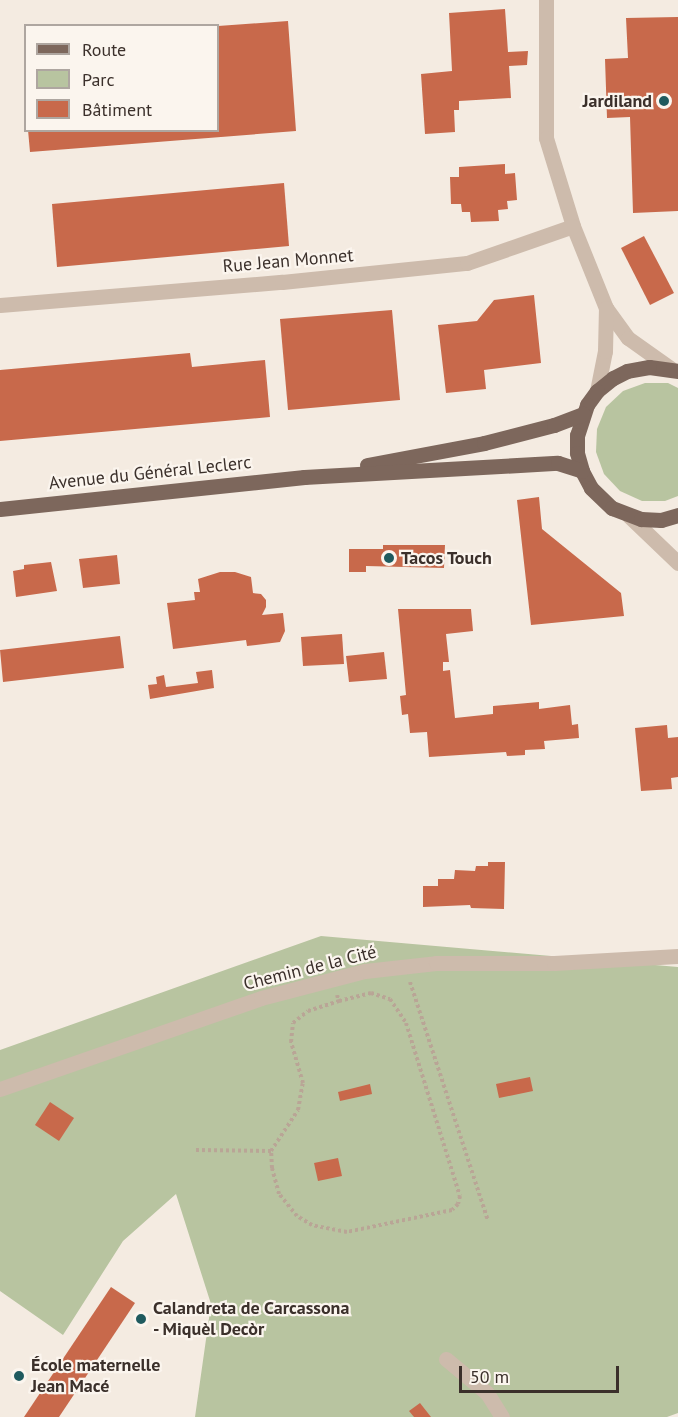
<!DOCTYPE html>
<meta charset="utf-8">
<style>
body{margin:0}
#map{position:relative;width:678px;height:1417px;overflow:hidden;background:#f4ebe1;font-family:"PT Sans",sans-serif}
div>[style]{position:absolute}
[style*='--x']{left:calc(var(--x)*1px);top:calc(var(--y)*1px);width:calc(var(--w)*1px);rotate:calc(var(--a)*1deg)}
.green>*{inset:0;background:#b8c4a0}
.building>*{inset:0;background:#c8694b}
.path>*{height:4px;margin-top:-2px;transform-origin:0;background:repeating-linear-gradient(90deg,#b9a596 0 3px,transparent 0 6px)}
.minor>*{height:15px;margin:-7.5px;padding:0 7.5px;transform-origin:7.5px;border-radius:7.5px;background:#cdbbac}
.major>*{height:15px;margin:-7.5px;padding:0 7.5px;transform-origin:7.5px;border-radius:7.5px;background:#7d675c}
.dots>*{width:16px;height:16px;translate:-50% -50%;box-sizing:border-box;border:3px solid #fbf5ee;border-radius:50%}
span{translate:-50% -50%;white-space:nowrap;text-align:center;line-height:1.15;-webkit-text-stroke:4.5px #fbf5ee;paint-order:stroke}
.poi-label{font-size:18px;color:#3b302b;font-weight:700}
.right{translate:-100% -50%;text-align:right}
.left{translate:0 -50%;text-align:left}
.street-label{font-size:18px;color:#3b302b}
.legend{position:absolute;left:24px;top:24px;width:195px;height:108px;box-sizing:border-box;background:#fbf5ee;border:2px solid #aea6a0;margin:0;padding:8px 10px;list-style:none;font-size:18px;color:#3b302b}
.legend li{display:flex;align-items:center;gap:12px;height:30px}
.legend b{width:30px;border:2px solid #aea6a0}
.scale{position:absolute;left:459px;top:1366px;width:160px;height:27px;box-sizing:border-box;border:3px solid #3b302b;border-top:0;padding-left:8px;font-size:18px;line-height:21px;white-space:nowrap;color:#3b302b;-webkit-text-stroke:4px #fbf5ee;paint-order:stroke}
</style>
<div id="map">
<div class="green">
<div style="clip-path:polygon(645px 383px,668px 383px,678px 388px,678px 496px,665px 501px,642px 501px,620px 491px,604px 474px,596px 452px,597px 429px,606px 407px,623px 391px)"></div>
<div style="clip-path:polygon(321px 936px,678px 967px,678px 1413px,667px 1417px,195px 1417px,211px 1304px,176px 1194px,123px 1241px,63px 1335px,0 1291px,0 1050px)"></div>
</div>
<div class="building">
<div style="clip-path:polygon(505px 9px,508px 52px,528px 51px,527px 65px,509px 66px,511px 98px,459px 101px,459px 110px,454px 110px,455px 132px,425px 134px,421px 74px,452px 71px,449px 13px)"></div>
<div style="clip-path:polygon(678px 17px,678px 211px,633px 213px,630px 117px,607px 118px,605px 59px,628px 58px,626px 18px)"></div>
<div style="clip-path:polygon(288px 21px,296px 131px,30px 152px,28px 130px,218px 130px,218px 26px)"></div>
<div style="clip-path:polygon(505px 164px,505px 174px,515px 173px,517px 200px,507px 201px,508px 209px,498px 210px,499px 221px,471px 222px,470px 212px,462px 212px,461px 204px,451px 204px,450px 177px,459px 177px,459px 167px)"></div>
<div style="clip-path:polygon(284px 183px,289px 246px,57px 267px,52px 204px)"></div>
<div style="clip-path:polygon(644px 236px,674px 293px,650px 305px,621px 248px)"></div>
<div style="clip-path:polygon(534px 295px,541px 363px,484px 370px,486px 389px,446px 393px,438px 325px,477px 321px,494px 300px)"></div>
<div style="clip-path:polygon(392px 310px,400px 400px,288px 410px,280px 319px)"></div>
<div style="clip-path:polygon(190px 353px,192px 367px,265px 360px,270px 417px,0 441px,0 370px)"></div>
<div style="clip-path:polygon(539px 497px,542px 529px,621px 593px,624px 616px,531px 625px,517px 500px)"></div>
<div style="clip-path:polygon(383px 545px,445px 545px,444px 568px,366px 566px,366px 572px,349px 572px,349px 549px,383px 549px)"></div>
<div style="clip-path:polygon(117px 555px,120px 584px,83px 588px,79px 559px)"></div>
<div style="clip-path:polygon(51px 562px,57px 591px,16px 597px,13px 571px,24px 569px,24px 565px)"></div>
<div style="clip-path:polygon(220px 572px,235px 572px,251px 577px,253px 593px,261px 594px,266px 600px,266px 607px,262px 615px,283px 613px,285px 631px,280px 642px,247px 646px,246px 640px,173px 649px,167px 603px,195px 600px,194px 592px,200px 592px,198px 579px)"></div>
<div style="clip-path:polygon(398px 609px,471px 609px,473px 631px,446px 634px,449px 662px,443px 662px,443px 671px,450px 670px,455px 718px,493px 714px,493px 706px,539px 702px,539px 709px,570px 705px,572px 725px,578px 724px,579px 738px,544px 741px,545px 749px,525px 750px,525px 755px,507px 756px,506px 752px,429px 757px,427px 732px,410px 733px,408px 714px,402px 715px,400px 696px,406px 695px)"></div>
<div style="clip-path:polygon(342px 634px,344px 664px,303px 666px,301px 637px)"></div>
<div style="clip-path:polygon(120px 636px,124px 668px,3px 682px,0 650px)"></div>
<div style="clip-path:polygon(384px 652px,387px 679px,349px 682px,346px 656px)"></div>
<div style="clip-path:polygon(212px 670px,214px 688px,150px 699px,148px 685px,157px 684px,156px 677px,164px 675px,166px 687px,198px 683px,196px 672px)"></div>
<div style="clip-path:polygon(667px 725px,668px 738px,678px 737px,678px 777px,671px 778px,672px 789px,641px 791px,635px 728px)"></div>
<div style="clip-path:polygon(488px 862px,505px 862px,504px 909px,471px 908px,470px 905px,423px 907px,423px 886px,438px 886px,438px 879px,454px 879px,455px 870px,475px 871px,476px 866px,488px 866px)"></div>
<div style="clip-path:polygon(530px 1077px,533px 1091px,499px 1098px,496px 1084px)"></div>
<div style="clip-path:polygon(370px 1084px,372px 1094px,340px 1101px,338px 1092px)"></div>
<div style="clip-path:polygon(50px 1102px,74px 1118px,59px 1141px,35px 1125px)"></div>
<div style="clip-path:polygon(338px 1158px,342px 1176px,318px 1181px,314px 1163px)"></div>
<div style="clip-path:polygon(111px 1287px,135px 1303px,59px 1417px,24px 1417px)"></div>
<div style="clip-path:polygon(420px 1403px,431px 1417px,414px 1417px,409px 1411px)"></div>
</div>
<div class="path">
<div style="--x:410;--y:982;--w:251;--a:71.9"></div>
<div style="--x:337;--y:995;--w:6;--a:72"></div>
<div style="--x:339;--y:1001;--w:33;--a:-14"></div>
<div style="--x:371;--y:993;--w:20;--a:18"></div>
<div style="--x:390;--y:999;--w:29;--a:56"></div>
<div style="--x:406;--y:1023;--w:181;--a:72.7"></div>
<div style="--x:460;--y:1196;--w:8;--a:104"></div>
<div style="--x:458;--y:1204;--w:8;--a:135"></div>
<div style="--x:452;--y:1210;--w:107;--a:168.2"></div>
<div style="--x:347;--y:1232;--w:36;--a:-169"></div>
<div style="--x:312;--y:1225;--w:17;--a:-149"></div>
<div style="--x:297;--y:1216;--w:28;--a:-129"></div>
<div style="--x:279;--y:1194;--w:27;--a:-105"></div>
<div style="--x:272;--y:1168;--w:17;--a:-93"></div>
<div style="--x:271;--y:1151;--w:49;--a:-56.6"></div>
<div style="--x:298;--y:1110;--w:27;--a:-80"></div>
<div style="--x:303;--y:1083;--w:43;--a:-106.3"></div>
<div style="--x:291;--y:1042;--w:19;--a:-84"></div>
<div style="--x:293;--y:1023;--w:19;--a:-39"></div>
<div style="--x:308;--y:1011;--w:33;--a:-18"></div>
<div style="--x:196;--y:1150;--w:75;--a:0.8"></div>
</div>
<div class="minor">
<div style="--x:546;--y:0;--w:138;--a:90"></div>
<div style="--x:546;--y:138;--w:92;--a:72.9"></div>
<div style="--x:573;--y:226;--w:88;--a:68.1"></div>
<div style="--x:606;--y:308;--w:37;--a:54"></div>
<div style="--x:628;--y:338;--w:52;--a:35.5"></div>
<div style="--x:0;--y:305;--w:283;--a:-4.7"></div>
<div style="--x:282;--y:282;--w:186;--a:-5.9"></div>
<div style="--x:467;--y:263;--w:112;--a:-19.2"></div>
<div style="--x:597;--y:391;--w:41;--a:-78.7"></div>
<div style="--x:605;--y:351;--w:43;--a:-88.7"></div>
<div style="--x:629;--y:516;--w:68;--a:43.8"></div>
<div style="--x:0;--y:1089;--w:276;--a:-19.2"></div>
<div style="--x:261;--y:998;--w:107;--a:-14.6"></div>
<div style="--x:365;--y:971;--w:71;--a:-6.4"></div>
<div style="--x:436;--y:963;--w:118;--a:0"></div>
<div style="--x:554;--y:963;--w:124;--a:-3.2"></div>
<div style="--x:446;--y:1359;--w:53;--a:39.7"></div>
<div style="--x:487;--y:1393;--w:28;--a:58"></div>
</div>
<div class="major">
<div style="--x:678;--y:371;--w:29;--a:-172"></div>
<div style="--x:649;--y:367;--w:22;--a:170"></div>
<div style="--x:627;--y:371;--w:16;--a:153"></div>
<div style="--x:613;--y:378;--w:21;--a:141"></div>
<div style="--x:597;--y:391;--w:17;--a:126"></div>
<div style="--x:587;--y:405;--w:32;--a:108"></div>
<div style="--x:577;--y:435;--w:18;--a:90"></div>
<div style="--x:577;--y:453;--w:19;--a:74"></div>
<div style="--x:582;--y:471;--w:19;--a:62"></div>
<div style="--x:591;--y:488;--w:29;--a:44"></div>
<div style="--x:612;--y:508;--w:31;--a:21"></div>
<div style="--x:641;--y:519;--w:20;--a:3"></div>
<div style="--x:661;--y:520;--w:18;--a:-16"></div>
<div style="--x:367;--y:465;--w:119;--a:-10.6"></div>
<div style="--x:484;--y:443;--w:72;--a:-14.4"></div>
<div style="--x:554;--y:425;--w:31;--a:-21"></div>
<div style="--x:0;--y:509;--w:306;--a:-6"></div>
<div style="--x:304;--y:477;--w:254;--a:-3.2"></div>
<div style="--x:558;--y:463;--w:25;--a:18"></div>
</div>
<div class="dots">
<div style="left:664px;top:101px;background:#1f5a5e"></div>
<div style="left:389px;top:558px;background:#1f5a5e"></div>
<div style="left:141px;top:1319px;background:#1f5a5e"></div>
<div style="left:19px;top:1376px;background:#1f5a5e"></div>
</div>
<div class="poi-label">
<span class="right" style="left:652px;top:101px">Jardiland</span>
<span class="left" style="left:401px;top:558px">Tacos Touch</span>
<span class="left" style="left:153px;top:1319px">Calandreta de Carcassona<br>- Miquèl Decòr</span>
<span class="left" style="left:31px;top:1376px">École maternelle<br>Jean Macé</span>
</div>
<div class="street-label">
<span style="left:288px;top:261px;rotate:-5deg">Rue Jean Monnet</span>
<span style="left:150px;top:473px;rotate:-6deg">Avenue du Général Leclerc</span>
<span style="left:310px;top:968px;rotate:-14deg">Chemin de la Cité</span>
</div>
<ul class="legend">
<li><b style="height:8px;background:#7d675c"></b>Route</li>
<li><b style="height:16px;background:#b8c4a0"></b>Parc</li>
<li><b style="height:16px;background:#c8694b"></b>Bâtiment</li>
</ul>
<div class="scale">50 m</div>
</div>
